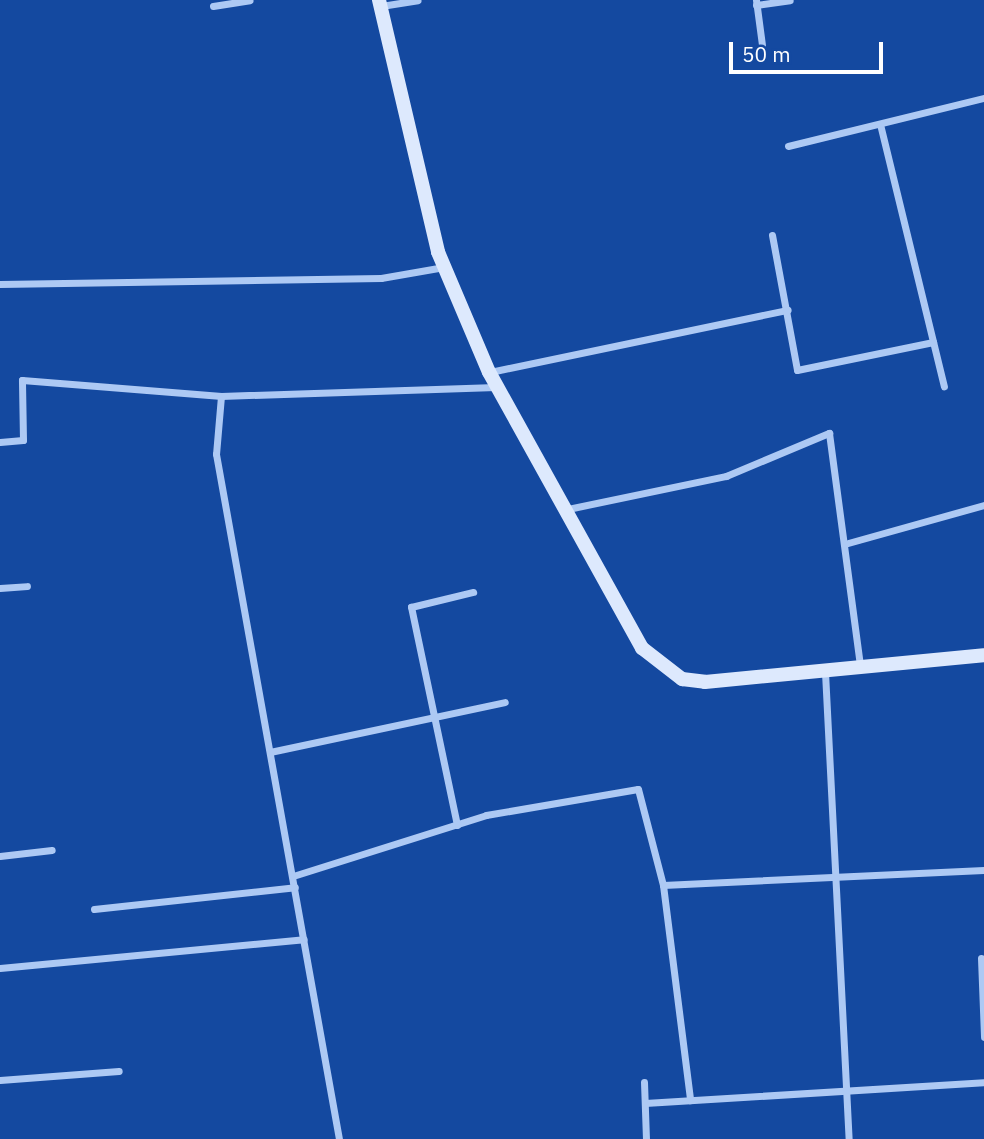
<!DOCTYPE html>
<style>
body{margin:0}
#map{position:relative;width:984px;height:1139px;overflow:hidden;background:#1449a0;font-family:"IBM Plex Sans",sans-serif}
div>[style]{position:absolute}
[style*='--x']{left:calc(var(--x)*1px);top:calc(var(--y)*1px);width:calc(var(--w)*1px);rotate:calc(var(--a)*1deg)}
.street>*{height:7px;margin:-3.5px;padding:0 3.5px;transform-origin:3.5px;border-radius:3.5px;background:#adc9f4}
.secondary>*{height:14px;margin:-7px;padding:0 7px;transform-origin:7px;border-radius:7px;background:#dde9fd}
span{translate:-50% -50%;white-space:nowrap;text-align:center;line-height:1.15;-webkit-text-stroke:5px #1449a0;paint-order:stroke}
.scale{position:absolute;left:729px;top:42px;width:154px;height:32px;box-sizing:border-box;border:4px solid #fff;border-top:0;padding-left:9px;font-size:21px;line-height:24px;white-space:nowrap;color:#fff;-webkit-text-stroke:5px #1449a0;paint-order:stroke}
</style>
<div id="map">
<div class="street">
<div style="--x:756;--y:0;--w:45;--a:82.4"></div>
<div style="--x:756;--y:5;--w:34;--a:-8"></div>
<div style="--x:213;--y:6;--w:37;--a:-9"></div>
<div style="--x:381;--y:6;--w:37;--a:-9"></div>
<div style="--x:880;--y:124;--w:270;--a:76.3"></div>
<div style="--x:788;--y:146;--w:202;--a:-13.8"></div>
<div style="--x:772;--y:235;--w:137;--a:79.5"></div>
<div style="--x:797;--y:370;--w:139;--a:-11.6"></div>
<div style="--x:0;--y:284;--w:381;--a:-0.9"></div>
<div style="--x:381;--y:278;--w:64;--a:-9.9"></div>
<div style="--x:490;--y:372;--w:304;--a:-11.8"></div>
<div style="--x:221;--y:396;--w:58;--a:94.9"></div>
<div style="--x:216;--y:454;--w:696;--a:79.82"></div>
<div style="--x:0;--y:442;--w:23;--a:-5"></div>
<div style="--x:23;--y:440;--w:60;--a:-91"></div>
<div style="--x:22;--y:380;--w:200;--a:4.6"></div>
<div style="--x:221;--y:396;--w:275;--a:-1.9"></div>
<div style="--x:563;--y:510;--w:167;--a:-11.8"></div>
<div style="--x:726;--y:476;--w:112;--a:-22.7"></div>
<div style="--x:829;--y:433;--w:235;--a:82.4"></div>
<div style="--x:848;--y:543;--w:141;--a:-15.6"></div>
<div style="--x:0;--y:588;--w:27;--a:-4"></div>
<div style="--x:825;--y:672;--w:468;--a:87.1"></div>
<div style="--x:270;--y:752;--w:240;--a:-12"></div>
<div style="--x:457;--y:825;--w:223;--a:-101.9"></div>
<div style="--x:411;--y:607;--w:64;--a:-13.6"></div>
<div style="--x:0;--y:856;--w:52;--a:-6.6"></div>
<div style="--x:293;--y:876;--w:202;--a:-17.5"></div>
<div style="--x:486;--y:815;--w:154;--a:-9.7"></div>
<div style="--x:638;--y:789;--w:99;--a:75.4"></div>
<div style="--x:663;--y:885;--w:217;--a:82.8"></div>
<div style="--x:663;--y:885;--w:321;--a:-2.7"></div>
<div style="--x:94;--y:909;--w:202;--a:-6.2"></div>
<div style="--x:981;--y:958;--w:79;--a:87.8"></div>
<div style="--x:0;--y:968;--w:305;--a:-5.4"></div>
<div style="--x:0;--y:1080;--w:119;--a:-4.3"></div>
<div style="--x:644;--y:1082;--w:57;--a:88"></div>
<div style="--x:645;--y:1103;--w:340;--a:-3.5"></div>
</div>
<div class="secondary">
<div style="--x:379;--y:0;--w:259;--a:76.8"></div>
<div style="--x:438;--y:252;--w:130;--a:67"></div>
<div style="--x:489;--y:372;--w:316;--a:61"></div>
<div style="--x:642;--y:648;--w:51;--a:37.8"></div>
<div style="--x:682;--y:679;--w:23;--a:7"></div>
<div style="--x:705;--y:682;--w:280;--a:-5.5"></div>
</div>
<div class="scale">50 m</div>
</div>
